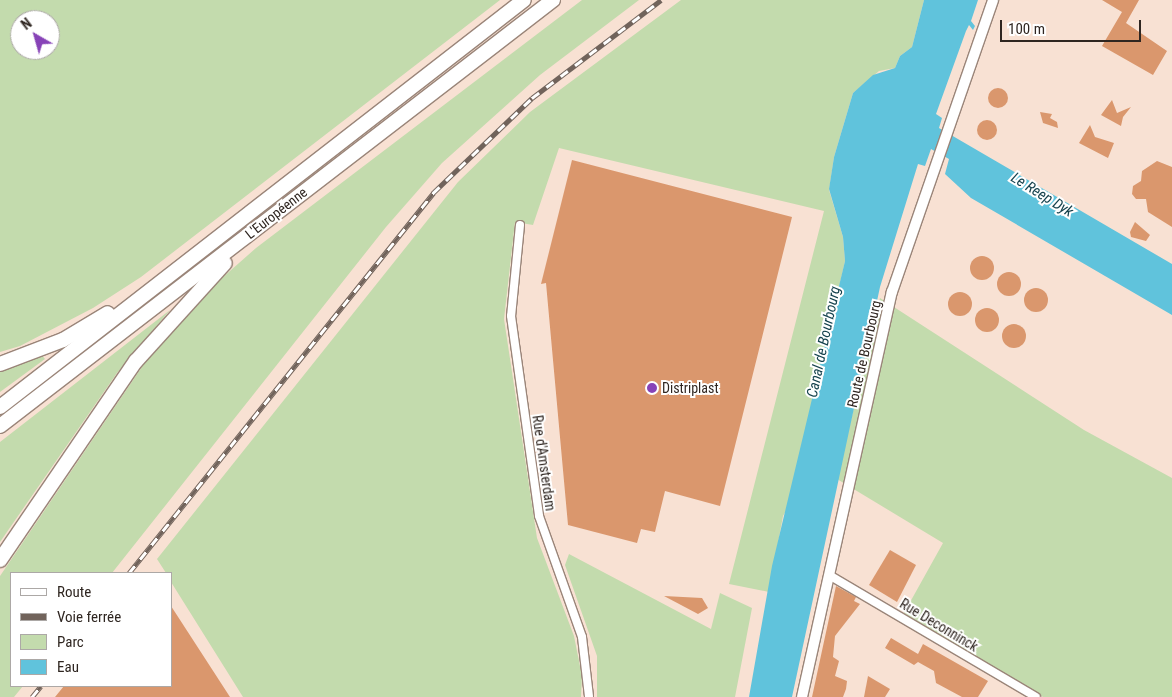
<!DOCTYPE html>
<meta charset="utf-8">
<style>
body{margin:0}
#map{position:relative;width:1172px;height:697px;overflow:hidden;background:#f8e1d3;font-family:"Roboto Condensed",sans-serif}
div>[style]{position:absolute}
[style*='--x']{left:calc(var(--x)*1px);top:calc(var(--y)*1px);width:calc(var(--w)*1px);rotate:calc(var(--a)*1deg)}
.green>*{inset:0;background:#c3dbad}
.water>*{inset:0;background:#60c3dc}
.building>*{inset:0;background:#da976d}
.round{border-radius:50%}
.roads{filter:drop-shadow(1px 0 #9a8579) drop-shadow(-1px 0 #9a8579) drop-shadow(0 1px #9a8579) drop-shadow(0 -1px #9a8579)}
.minor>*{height:8px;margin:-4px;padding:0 4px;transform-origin:4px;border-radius:4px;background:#fff}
.secondary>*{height:10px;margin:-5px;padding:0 5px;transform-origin:5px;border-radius:5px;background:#fff}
.motorway>*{height:14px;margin:-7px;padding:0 7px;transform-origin:7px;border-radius:7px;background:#fff}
.rail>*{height:5px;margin-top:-2.5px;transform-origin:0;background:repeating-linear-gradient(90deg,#fff 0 9px,#71635b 0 18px);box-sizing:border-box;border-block:1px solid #71635b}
.dots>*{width:14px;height:14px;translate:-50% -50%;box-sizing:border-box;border:2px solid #fff;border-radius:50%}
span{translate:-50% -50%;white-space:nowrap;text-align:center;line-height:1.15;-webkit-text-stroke:4px #fff;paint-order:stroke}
.street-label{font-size:14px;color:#2f2621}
.poi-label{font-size:14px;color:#2f2621}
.left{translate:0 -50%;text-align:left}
.water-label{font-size:15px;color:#16434e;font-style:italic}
.legend{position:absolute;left:10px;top:572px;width:162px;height:115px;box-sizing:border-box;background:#fff;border:1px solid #aca8a6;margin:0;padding:6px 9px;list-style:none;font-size:15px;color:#2f2621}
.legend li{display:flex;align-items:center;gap:10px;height:25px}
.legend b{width:25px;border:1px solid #aca8a6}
.north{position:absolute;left:10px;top:10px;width:50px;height:50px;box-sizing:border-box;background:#fff;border:1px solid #aca8a6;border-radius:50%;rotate:322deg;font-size:14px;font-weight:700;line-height:20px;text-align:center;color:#2f2621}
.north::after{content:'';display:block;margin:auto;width:18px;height:22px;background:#8743b7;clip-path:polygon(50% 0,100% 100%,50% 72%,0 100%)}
.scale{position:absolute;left:1000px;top:20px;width:141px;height:22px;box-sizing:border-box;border:2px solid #2f2621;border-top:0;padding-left:6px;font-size:15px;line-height:18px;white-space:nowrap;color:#2f2621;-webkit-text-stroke:4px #fff;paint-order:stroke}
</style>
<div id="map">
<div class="green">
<div style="clip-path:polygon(evenodd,0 0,500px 0,141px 277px,93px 308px,20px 346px,0 352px,0 0,20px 20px,50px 20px,50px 50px,20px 50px,20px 20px)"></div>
<div style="clip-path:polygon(582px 0,639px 0,540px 75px,442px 163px,386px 227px,112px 573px,11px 573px,11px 686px,23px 686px,14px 697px,0 697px,0 576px,148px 358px,213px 286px,256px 248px)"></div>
<div style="clip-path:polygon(681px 0,924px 0,912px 47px,900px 56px,895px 68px,879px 71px,853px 93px,834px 157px,829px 190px,843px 237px,845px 261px,790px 504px,783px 516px,769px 592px,729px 584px,824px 211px,559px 148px,533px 225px,515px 222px,504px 319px,537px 538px,574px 636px,582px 676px,581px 697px,243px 697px,171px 582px,171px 573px,166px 573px,157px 559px,458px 182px,530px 112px)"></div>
<div style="clip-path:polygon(880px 298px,1084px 430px,1172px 478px,1172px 697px,1043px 697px,904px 613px,943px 543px,837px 479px)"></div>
<div style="clip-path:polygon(170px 310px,117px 373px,0 542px,0 442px)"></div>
<div style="clip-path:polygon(41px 354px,45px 359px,0 392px,0 371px)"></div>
<div style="clip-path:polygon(569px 554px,711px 629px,720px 593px,752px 608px,735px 697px,597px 697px,597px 656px,565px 565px)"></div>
</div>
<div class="water">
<div style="clip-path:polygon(924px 0,978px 0,971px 21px,975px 26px,973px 30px,969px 25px,966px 31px,936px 114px,942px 118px,939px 128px,1172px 264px,1172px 315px,971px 198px,945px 174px,949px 159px,931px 149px,925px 166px,918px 164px,880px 287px,792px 697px,749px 697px,772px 566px,845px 261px,843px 237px,829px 189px,834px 157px,853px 93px,873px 75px,895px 68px,900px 56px,912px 47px)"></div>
</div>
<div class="building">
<div style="clip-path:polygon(1102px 0,1139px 0,1126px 23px,1167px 51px,1153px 75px,1102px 46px,1122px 12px)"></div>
<div class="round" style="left:988px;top:88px;width:20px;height:20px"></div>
<div style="clip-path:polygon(1112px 100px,1117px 113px,1131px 107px,1123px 117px,1121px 126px,1101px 115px)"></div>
<div style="clip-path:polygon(1040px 112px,1052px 114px,1050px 118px,1057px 122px,1058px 128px,1043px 123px)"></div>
<div class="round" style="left:977px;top:120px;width:20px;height:20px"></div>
<div style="clip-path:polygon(1090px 125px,1095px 137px,1114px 143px,1108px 158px,1079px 143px)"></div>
<div style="clip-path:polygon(572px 160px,792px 217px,720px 506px,665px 491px,655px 532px,641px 529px,637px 543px,568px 525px,546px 283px,541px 284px)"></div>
<div style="clip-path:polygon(1157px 161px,1172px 167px,1172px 227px,1148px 212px,1146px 199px,1136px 199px,1132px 194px,1133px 186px,1141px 181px,1142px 171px)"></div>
<div style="clip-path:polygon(1135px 222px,1150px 235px,1146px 241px,1131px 237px,1130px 232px)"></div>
<div class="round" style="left:970px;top:256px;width:24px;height:24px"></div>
<div class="round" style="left:997px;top:272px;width:24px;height:24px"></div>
<div class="round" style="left:1024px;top:288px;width:24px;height:24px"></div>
<div class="round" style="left:948px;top:292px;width:24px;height:24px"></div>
<div class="round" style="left:975px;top:308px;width:24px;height:24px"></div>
<div class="round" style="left:1002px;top:324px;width:24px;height:24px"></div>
<div style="clip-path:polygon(890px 550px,916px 565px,897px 602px,869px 585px)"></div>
<div style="clip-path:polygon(836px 586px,856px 597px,854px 601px,860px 604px,835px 636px,833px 657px,839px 661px,835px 676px,847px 681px,846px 689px,843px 697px,812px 697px)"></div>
<div style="clip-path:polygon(664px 596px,702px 598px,708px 608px,698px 614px)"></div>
<div style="clip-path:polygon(171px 606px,230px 697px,55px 697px,64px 686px,171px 686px)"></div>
<div style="clip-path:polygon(891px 638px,918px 654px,923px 644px,988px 681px,978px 697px,962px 697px,936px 683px,934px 671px,918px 662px,914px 665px,885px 648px)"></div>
<div style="clip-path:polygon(868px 676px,890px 689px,885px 697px,864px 697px)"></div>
</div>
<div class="roads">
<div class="minor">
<div style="--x:520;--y:225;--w:91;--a:95.6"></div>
<div style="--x:511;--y:316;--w:202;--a:82"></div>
<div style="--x:539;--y:516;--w:128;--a:70.4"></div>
<div style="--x:582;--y:637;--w:60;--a:83.3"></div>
<div style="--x:829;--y:575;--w:240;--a:30.5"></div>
</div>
<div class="secondary">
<div style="--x:802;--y:697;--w:415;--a:-77.5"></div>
<div style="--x:892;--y:292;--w:309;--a:-70.9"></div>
</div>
<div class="motorway">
<div style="--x:0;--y:364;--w:67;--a:-20.9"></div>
<div style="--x:63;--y:340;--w:52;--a:-31"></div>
<div style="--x:0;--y:407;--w:663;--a:-37.84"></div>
<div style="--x:0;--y:426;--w:698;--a:-37.61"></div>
<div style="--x:0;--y:560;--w:241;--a:-55.7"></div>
<div style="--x:136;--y:361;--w:132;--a:-47.8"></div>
</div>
</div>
<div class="rail">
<div style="--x:129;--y:573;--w:487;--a:-51.3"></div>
<div style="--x:433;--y:193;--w:137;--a:-43.8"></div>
<div style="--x:532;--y:98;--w:162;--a:-37.2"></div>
<div style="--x:32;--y:697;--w:14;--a:-51"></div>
</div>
<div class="dots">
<div style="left:652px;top:388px;background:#8743b7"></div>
</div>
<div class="street-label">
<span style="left:276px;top:213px;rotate:-38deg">L'Européenne</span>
<span style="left:864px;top:354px;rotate:-77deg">Route de Bourbourg</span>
<span style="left:544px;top:463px;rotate:82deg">Rue d'Amsterdam</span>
<span style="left:939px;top:625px;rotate:31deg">Rue Deconninck</span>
</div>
<div class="poi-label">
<span class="left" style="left:662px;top:388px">Distriplast</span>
</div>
<div class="water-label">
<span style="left:1042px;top:195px;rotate:32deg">Le Reep Dyk</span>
<span style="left:824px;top:342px;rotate:-78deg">Canal de Bourbourg</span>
</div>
<ul class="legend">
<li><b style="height:6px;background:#fff"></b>Route</li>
<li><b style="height:6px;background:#71635b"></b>Voie ferrée</li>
<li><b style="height:14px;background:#c3dbad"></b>Parc</li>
<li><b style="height:14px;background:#60c3dc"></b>Eau</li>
</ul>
<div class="north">N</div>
<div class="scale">100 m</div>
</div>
